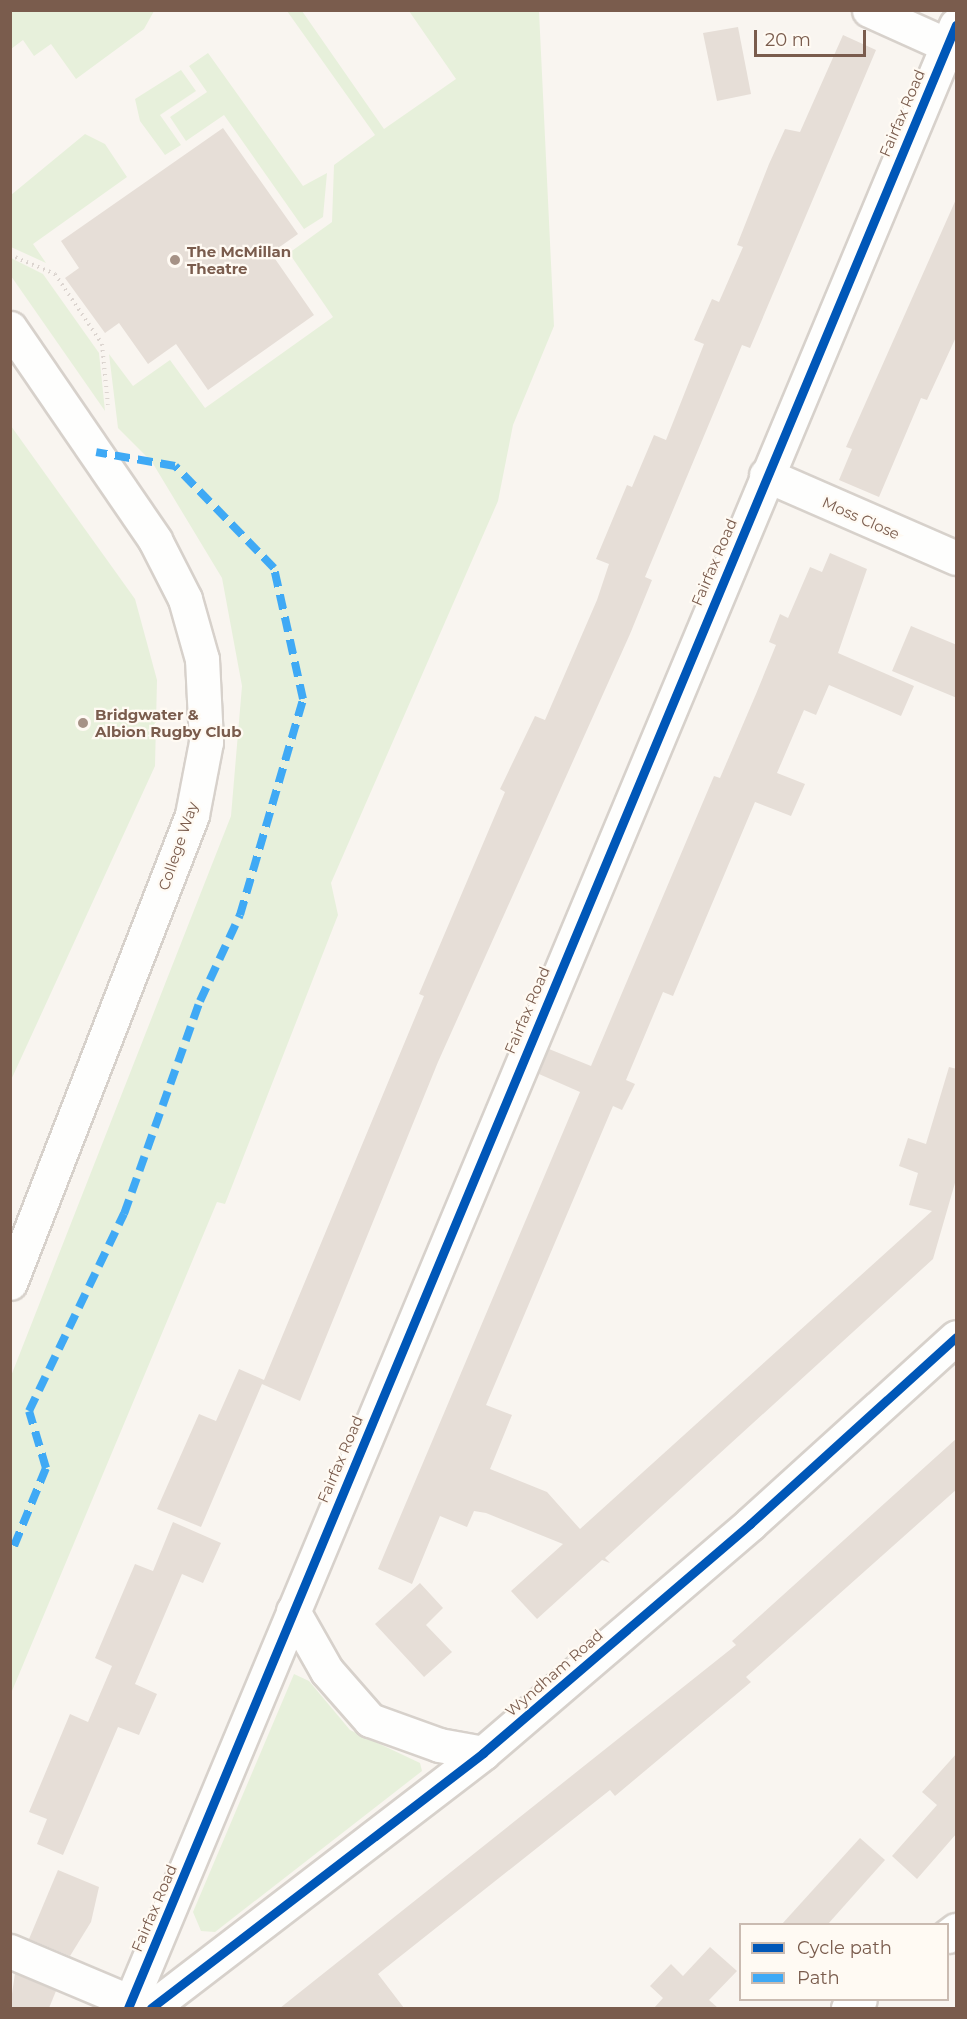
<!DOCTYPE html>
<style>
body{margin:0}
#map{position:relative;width:967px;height:2019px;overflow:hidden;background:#f9f5f0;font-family:Montserrat,sans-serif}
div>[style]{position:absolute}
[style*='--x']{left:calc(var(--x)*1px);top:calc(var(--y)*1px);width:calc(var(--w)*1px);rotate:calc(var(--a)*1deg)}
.green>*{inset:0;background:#e7f0db}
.building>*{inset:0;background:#e6ded7}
.path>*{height:4px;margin-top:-2px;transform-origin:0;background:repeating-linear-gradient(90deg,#dcd5d0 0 1.5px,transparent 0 6px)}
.roads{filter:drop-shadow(2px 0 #d7d1cb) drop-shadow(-2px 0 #d7d1cb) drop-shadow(0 2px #d7d1cb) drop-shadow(0 -2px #d7d1cb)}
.minor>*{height:33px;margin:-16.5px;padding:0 16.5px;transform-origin:16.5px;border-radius:16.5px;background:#fefefd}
.quiet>*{height:8px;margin-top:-4px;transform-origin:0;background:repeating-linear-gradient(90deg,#3fa9f5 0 15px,transparent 0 23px)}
.cycleway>*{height:9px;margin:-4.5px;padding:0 4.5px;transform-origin:4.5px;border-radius:4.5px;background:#0057b8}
.dots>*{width:16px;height:16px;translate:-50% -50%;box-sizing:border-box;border:3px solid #fffaf3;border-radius:50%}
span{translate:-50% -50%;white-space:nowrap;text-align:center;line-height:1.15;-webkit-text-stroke:4.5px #fffaf3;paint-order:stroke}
.street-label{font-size:15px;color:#7a5c4d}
.poi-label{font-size:15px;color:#7a5c4d;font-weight:700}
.left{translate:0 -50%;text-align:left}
.frame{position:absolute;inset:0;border:12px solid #7a5c4d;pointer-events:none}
.legend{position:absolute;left:739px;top:1923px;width:210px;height:78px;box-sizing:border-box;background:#fffaf3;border:2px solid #cabbb1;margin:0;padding:8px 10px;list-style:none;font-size:18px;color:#7a5c4d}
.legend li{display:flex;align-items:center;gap:12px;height:30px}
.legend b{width:30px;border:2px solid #cabbb1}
.scale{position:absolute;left:754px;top:30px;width:112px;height:27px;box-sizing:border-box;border:3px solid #7a5c4d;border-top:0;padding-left:8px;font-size:18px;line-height:21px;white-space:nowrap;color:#7a5c4d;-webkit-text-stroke:4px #fffaf3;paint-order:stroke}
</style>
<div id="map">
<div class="green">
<div style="clip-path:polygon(11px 10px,154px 10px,154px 11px,144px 29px,76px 79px,51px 44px,34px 56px,23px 40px,11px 49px)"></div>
<div style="clip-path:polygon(287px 11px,302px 11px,384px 129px,456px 79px,409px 11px,539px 11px,554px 326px,513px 425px,498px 501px,331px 883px,338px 915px,225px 1204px,217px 1202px,12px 1691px,11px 1376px,231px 816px,242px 686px,222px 578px,152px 462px,118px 428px,109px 354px,133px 386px,170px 360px,205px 408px,333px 317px,289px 253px,332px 222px,334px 165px,375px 135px)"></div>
<div style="clip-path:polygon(208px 53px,303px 186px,327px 173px,323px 217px,304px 229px,224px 115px,186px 141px,170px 117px,207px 92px,189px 66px)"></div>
<div style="clip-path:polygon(181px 70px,196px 91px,160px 115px,181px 145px,165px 155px,140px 121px,135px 99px)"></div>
<div style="clip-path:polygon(85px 134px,105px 144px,127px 177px,33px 244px,46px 263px,11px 247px,11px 195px)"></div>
<div style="clip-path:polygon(11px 258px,43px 274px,99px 353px,105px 411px,11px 276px)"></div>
<div style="clip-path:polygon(11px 426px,135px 599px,157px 680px,155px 766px,11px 1080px)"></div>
<div style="clip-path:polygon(294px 1674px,309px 1681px,350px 1730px,420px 1763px,422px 1771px,215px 1932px,201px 1931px,193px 1912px)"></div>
</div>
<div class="building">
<div style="clip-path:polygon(738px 27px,751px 94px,717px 101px,703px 33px)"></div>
<div style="clip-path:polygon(843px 35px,876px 50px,750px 348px,742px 345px,645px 577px,652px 580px,630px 634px,438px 1062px,300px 1401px,262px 1384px,201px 1527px,157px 1509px,199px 1414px,216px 1421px,239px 1369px,264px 1380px,424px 996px,419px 994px,505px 792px,500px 789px,535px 716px,545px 720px,597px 600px,609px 564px,596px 559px,627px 485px,632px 487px,654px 435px,666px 440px,704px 344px,694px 340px,712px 299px,719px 302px,743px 247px,737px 245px,769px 164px,785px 129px,800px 132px)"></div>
<div style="clip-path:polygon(223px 128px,298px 234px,271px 253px,314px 315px,208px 390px,176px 344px,148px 364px,119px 323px,105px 333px,65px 278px,79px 268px,61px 241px)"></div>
<div style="clip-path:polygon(957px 197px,957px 335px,927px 400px,921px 398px,879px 497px,839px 480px,852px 449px,846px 447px)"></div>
<div style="clip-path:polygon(830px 553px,867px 569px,838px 653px,914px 686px,901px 716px,829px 685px,816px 715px,804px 710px,777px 773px,805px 784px,791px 816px,755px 802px,673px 996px,663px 992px,626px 1080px,635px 1084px,622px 1110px,613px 1106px,486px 1405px,512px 1415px,490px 1469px,547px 1492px,580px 1529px,932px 1211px,909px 1205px,918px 1173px,899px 1166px,908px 1138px,926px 1144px,949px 1067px,957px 1069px,957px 1176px,933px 1259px,605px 1558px,610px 1563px,602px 1560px,537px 1619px,511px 1591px,563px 1544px,486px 1513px,474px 1511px,467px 1527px,440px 1516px,412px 1584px,378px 1569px,580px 1092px,539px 1074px,549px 1049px,591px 1066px,714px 776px,720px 778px,756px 694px,776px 645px,769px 642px,780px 614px,788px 618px,810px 567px,822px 572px)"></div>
<div style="clip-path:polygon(911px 626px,957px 645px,957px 698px,892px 671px)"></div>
<div style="clip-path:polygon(957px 1438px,957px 1489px,746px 1677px,751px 1682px,615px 1796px,610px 1790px,378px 1974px,404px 2008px,280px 2008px,736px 1645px,732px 1641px)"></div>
<div style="clip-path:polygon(173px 1522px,221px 1543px,203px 1583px,182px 1574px,135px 1684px,157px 1694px,139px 1735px,118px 1727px,63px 1855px,37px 1844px,47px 1819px,29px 1812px,70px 1714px,88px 1722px,112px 1666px,95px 1658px,135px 1564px,153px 1571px)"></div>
<div style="clip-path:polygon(420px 1583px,443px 1608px,426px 1625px,452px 1652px,424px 1677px,375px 1624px)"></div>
<div style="clip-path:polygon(957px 1753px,957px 1833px,917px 1879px,892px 1856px,937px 1805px,922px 1792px)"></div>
<div style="clip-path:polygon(860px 1838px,885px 1860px,828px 1924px,782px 1924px)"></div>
<div style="clip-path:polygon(58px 1870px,99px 1887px,91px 1922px,70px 1956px,29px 1939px)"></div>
<div style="clip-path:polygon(710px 1947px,737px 1971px,709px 2000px,718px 2008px,654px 2008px,663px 1998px,650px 1986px,671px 1964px,683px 1976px)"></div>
<div style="clip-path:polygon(15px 1973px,56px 1991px,49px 2008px,10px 2008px)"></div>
</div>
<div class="path">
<div style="--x:10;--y:255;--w:49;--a:22.9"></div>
<div style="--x:55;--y:274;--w:84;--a:56.1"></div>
<div style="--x:102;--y:344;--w:61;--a:84.4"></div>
</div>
<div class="roads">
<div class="minor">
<div style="--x:869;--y:10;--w:85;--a:24.2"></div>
<div style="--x:10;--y:328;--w:257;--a:55.6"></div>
<div style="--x:155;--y:540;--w:66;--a:63"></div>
<div style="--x:185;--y:599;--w:62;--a:74.2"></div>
<div style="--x:202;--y:659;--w:83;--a:87.2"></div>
<div style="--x:206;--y:742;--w:74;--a:100.9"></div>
<div style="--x:192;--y:815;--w:502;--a:111.25"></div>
<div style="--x:766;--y:475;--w:207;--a:23.6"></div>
<div style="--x:293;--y:1611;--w:69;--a:60.5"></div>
<div style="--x:327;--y:1671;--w:65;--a:48.7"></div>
<div style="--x:370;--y:1720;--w:73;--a:19.9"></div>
<div style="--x:439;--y:1745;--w:45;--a:10.3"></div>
<div style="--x:948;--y:1936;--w:10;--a:-37"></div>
<div style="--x:10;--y:1951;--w:131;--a:22.9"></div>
<div style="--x:128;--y:2008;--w:2149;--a:-67.34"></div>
<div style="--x:151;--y:2008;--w:419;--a:-37.5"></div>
<div style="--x:483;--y:1753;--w:352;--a:-40.6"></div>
<div style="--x:750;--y:1524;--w:278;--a:-42.2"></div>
<div style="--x:848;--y:2008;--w:14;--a:-34"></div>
</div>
</div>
<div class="quiet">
<div style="--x:14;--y:1546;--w:84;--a:-67.7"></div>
<div style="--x:46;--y:1468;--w:59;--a:-106.6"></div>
<div style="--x:29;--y:1411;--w:219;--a:-64.3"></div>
<div style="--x:124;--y:1214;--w:226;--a:-70.4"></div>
<div style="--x:200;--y:1001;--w:95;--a:-65.1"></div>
<div style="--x:240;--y:915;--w:225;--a:-73.7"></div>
<div style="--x:303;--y:699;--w:134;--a:-102.5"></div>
<div style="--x:274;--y:568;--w:142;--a:-134.1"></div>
<div style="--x:175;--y:466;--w:80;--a:-170"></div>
</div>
<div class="cycleway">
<div style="--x:128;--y:2008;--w:2149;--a:-67.34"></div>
<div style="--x:151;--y:2008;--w:419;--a:-37.5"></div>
<div style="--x:483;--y:1753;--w:352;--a:-40.6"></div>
<div style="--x:750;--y:1524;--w:278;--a:-42.2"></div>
</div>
<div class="dots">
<div style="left:175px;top:260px;background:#a69286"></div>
<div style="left:83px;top:723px;background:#a69286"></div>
</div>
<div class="street-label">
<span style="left:902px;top:113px;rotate:-67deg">Fairfax Road</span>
<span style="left:861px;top:518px;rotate:24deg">Moss Close</span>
<span style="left:714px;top:562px;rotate:-67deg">Fairfax Road</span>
<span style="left:178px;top:846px;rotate:-71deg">College Way</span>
<span style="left:527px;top:1010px;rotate:-67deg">Fairfax Road</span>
<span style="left:340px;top:1459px;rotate:-67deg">Fairfax Road</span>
<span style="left:554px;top:1673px;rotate:-41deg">Wyndham Road</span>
<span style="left:154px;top:1908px;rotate:-67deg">Fairfax Road</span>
</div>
<div class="poi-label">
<span class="left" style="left:187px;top:260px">The McMillan<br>Theatre</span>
<span class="left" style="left:95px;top:723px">Bridgwater &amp;<br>Albion Rugby Club</span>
</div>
<div class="frame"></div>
<ul class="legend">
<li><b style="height:8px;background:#0057b8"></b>Cycle path</li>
<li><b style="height:8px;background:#3fa9f5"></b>Path</li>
</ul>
<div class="scale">20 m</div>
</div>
